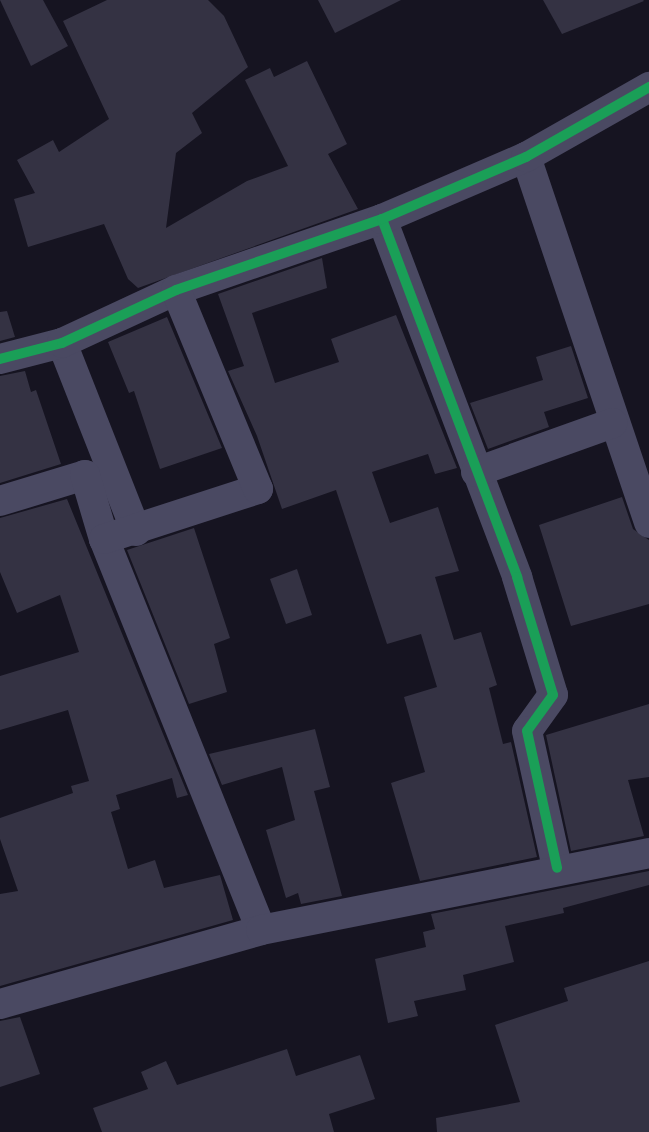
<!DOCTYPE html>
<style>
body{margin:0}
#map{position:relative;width:649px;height:1132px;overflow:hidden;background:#161421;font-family:Raleway,sans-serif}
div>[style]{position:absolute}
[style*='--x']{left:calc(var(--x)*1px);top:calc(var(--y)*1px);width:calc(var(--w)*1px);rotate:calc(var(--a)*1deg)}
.building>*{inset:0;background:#343243}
.street>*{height:30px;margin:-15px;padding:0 15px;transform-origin:15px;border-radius:15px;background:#4a4962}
.cycleway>*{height:10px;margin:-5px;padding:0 5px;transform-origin:5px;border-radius:5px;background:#1a9f57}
span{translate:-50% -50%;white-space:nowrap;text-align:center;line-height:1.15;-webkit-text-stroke:6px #130f26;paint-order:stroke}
</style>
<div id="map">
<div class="building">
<div style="clip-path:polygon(0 0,43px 0,68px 46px,31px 66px)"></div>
<div style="clip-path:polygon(107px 0,208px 0,224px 16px,248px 67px,192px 113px,202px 133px,176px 153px,166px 228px,247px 181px,288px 166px,245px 80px,270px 68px,274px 77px,307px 61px,347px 144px,328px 154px,358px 209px,138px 288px,128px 279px,104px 224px,28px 247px,14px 199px,35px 193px,17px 160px,53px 140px,59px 152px,109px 119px,63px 21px)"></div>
<div style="clip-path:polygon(318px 0,401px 0,335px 33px)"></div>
<div style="clip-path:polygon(543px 0,643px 0,644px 1px,562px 34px)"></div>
<div style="clip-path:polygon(322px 258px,327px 288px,252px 313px,275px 383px,339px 362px,331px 339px,396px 315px,457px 468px,435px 474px,428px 454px,372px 472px,390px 523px,438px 507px,459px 571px,435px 577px,454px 640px,481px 632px,497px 685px,489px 688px,503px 744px,511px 742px,537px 857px,420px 881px,391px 783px,425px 772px,404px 697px,437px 687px,421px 634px,387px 644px,336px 490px,282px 509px,257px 436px,228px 371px,244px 366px,218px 294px)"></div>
<div style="clip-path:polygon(7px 311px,15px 337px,0 341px,0 312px)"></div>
<div style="clip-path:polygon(167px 317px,222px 448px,160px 469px,134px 391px,129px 393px,108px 342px)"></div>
<div style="clip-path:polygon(571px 346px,588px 398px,544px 412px,549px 427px,488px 449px,470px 403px,543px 380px,536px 357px)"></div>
<div style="clip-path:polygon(25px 371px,31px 392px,36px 390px,61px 464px,0 483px,0 376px)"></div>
<div style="clip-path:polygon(622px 497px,633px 529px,649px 540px,649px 604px,571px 626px,539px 525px)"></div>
<div style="clip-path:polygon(67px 499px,188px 795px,177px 798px,172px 778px,116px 795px,120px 809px,111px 812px,128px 869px,155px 860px,164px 888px,220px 875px,233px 920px,0 986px,0 894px,18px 891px,0 839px,0 818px,73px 793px,71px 786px,89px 781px,68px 710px,0 730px,0 676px,79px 652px,60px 595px,17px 613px,0 572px,0 518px)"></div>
<div style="clip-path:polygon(194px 528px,230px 638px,214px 644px,227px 692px,189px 704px,127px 550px)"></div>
<div style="clip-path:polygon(297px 569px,312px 615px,286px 624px,270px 579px)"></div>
<div style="clip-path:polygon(649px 704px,649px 777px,628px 780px,644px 836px,571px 851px,546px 735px)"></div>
<div style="clip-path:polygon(315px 729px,330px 787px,314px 791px,342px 896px,301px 904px,298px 893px,286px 898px,266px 830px,295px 820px,282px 767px,222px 785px,209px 754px)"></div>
<div style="clip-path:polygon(649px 871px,649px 885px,563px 908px,564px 913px,505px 926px,514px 962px,463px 975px,466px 990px,414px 1001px,418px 1016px,388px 1023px,375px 959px,426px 947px,423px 932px,435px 929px,431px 914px)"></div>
<div style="clip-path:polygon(649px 961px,649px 1132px,437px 1132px,436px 1118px,520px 1102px,495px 1025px,568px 1001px,564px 988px)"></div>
<div style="clip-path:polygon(20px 1017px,40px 1074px,0 1087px,0 1021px)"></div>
<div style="clip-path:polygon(287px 1049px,296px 1076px,360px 1055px,375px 1099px,329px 1114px,334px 1132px,102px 1132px,93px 1108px,148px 1089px,141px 1072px,166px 1061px,177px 1085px)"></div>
</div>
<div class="street">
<div style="--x:526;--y:157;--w:386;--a:71.4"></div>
<div style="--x:382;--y:219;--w:383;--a:69.3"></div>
<div style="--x:517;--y:577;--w:123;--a:73"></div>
<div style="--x:553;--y:695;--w:44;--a:125.8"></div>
<div style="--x:527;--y:731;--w:140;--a:77.6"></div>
<div style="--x:62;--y:343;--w:202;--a:68.5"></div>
<div style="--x:0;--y:359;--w:64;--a:-14.5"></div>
<div style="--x:62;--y:343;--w:126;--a:-24.9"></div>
<div style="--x:176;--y:290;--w:218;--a:-19"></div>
<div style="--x:382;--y:219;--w:157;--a:-23.3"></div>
<div style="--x:526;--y:157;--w:142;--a:-29.6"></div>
<div style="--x:476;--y:472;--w:145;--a:-19.7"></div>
<div style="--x:0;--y:501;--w:89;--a:-17"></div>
<div style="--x:85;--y:475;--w:67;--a:73.5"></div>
<div style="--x:104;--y:539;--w:421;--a:68.1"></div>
<div style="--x:104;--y:539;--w:162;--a:-18"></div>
<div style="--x:258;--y:489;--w:215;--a:-112.4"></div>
<div style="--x:0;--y:1004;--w:271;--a:-15.8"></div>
<div style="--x:261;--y:930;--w:396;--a:-11.2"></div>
</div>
<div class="cycleway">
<div style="--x:382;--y:219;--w:383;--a:69.3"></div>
<div style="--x:517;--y:577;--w:123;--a:73"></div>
<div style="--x:553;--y:695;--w:44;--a:125.8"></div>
<div style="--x:527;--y:731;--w:140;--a:77.6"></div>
<div style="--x:0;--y:359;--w:64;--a:-14.5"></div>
<div style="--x:62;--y:343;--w:126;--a:-24.9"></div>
<div style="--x:176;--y:290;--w:218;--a:-19"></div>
<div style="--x:382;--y:219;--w:157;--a:-23.3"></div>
<div style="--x:526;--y:157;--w:142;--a:-29.6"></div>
</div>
</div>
